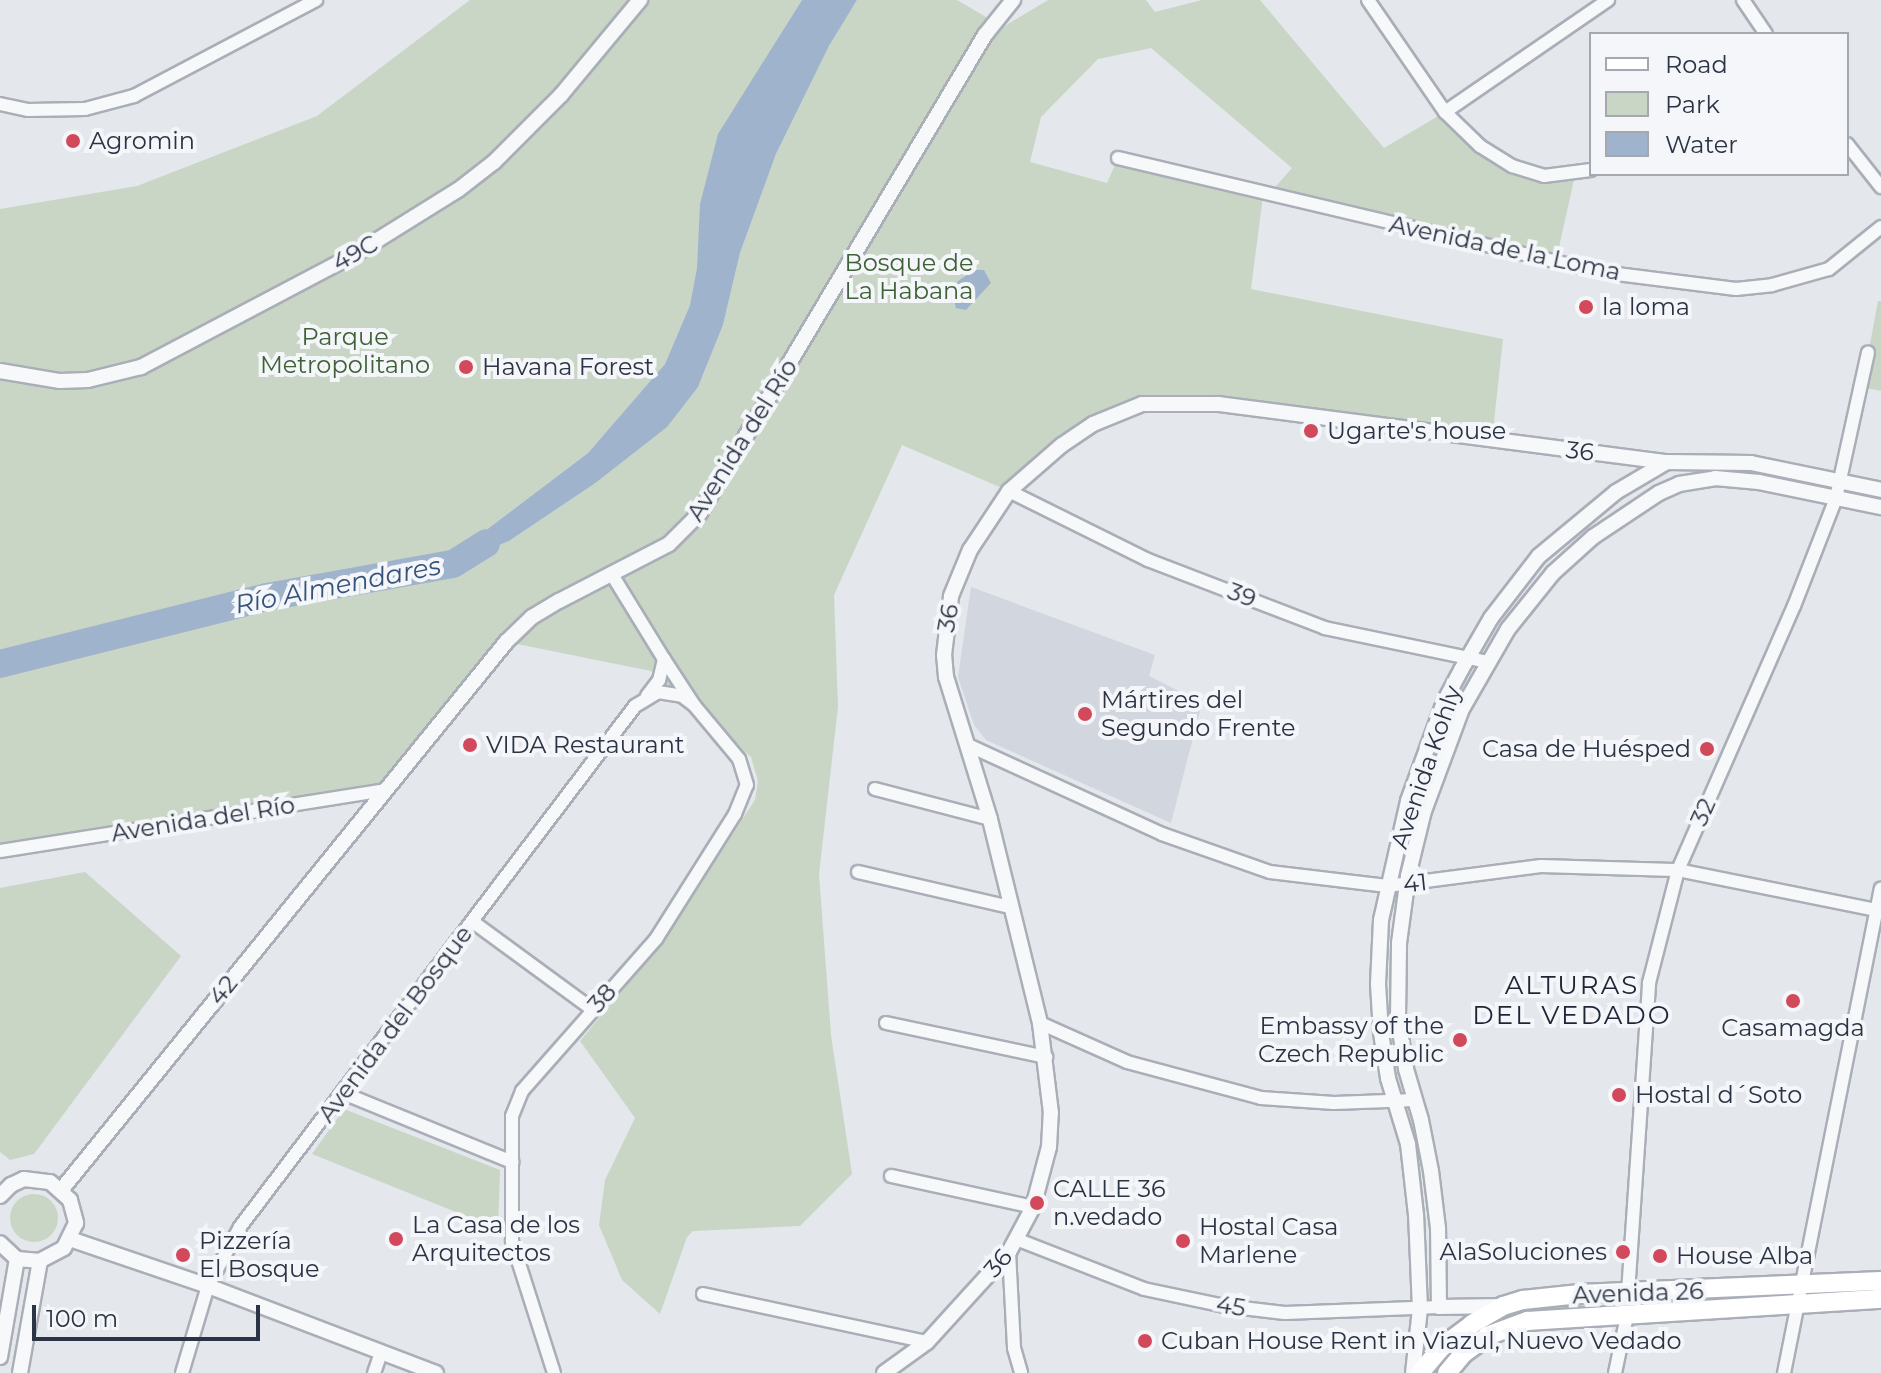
<!DOCTYPE html>
<meta charset="utf-8">
<style>
body{margin:0}
#map{position:relative;width:1881px;height:1373px;overflow:hidden;background:#e4e7ec;font-family:Montserrat,sans-serif}
div>[style]{position:absolute}
[style*='--x']{left:calc(var(--x)*1px);top:calc(var(--y)*1px);width:calc(var(--w)*1px);rotate:calc(var(--a)*1deg)}
.built>*{inset:0;background:#d2d6de}
.green>*{inset:0;background:#c9d6c5}
.round{border-radius:50%}
.water>*{inset:0;background:#9fb4cc}
.river>*{height:28px;margin:-14px;padding:0 14px;transform-origin:14px;border-radius:14px;background:#9fb4cc}
.roads{filter:drop-shadow(2px 0 #a9aeb7) drop-shadow(-2px 0 #a9aeb7) drop-shadow(0 2px #a9aeb7) drop-shadow(0 -2px #a9aeb7)}
.minor>*{height:12px;margin:-6px;padding:0 6px;transform-origin:6px;border-radius:6px;background:#f7f8fa}
.tertiary>*{height:14px;margin:-7px;padding:0 7px;transform-origin:7px;border-radius:7px;background:#f7f8fa}
.primary>*{height:18px;margin:-9px;padding:0 9px;transform-origin:9px;border-radius:9px;background:#fff}
.dots>*{width:22px;height:22px;translate:-50% -50%;box-sizing:border-box;border:4px solid #f4f6f9;border-radius:50%}
span{translate:-50% -50%;white-space:nowrap;text-align:center;line-height:1.15;-webkit-text-stroke:8px #f4f6f9;paint-order:stroke}
.poi-label{font-size:24px;color:#2b3445}
.left{translate:0 -50%;text-align:left}
.right{translate:-100% -50%;text-align:right}
.street-label{font-size:24px;color:#2b3445}
.park-label{font-size:24px;color:#3f6138}
.water-label{font-size:26px;color:#34527a;font-style:italic}
.neighbourhood-label{font-size:26px;color:#1d2536;letter-spacing:2px}
.legend{position:absolute;left:1589px;top:32px;width:260px;height:144px;box-sizing:border-box;background:#f4f6f9;border:2px solid #a4a8b1;margin:0;padding:10px 14px;list-style:none;font-size:24px;color:#2b3445}
.legend li{display:flex;align-items:center;gap:16px;height:40px}
.legend b{width:40px;border:2px solid #a4a8b1}
.scale{position:absolute;left:32px;top:1305px;width:228px;height:36px;box-sizing:border-box;border:4px solid #2b3445;border-top:0;padding-left:10px;font-size:24px;line-height:28px;white-space:nowrap;color:#2b3445;-webkit-text-stroke:6px #f4f6f9;paint-order:stroke}
</style>
<div id="map">
<div class="built">
<div style="clip-path:polygon(971px 587px,1155px 655px,1149px 676px,1202px 703px,1171px 823px,986px 740px,974px 725px,958px 677px)"></div>
</div>
<div class="green">
<div style="clip-path:polygon(470px 0,802px 0,748px 87px,690px 305px,665px 364px,588px 453px,481px 534px,455px 563px,509px 541px,594px 484px,698px 387px,723px 325px,740px 253px,776px 154px,829px 46px,857px 0,957px 0,1003px 27px,1048px 0,1146px 0,1155px 12px,1202px 0,1260px 0,1384px 148px,1445px 112px,1512px 166px,1575px 175px,1556px 261px,1271px 192px,1292px 168px,1151px 48px,1098px 59px,1041px 117px,1030px 162px,1107px 183px,1118px 158px,1263px 196px,1251px 289px,1503px 339px,1492px 440px,1219px 404px,1142px 404px,1093px 424px,1009px 491px,902px 445px,834px 595px,838px 707px,819px 874px,831px 1035px,852px 1174px,800px 1226px,693px 1231px,687px 1237px,660px 1314px,622px 1280px,599px 1225px,605px 1180px,635px 1118px,580px 1041px,659px 946px,755px 800px,758px 781px,751px 757px,651px 671px,512px 643px,385px 790px,0 850px,0 209px,137px 186px,317px 116px)"></div>
<div style="clip-path:polygon(1878px 301px,1881px 301px,1881px 391px,1862px 387px)"></div>
<div style="clip-path:polygon(85px 872px,181px 956px,34px 1154px,10px 1160px,0 1152px,0 888px)"></div>
<div style="clip-path:polygon(344px 1109px,500px 1170px,498px 1229px,312px 1154px)"></div>
<div class="round" style="left:10px;top:1194px;width:48px;height:48px"></div>
<div style="clip-path:polygon(1792px 1295px,1526px 1313px,1467px 1341px,1436px 1373px,1431px 1373px,1448px 1353px,1478px 1330px,1525px 1308px,1546px 1304px)"></div>
</div>
<div class="water">
<div style="clip-path:polygon(802px 0,857px 0,829px 46px,776px 154px,740px 253px,723px 325px,698px 387px,667px 427px,594px 484px,509px 541px,453px 564px,481px 534px,588px 453px,665px 364px,690px 305px,697px 268px,700px 204px,718px 134px)"></div>
<div style="clip-path:polygon(974px 270px,984px 270px,991px 283px,966px 310px,956px 308px,952px 293px,958px 281px)"></div>
</div>
<div class="river">
<div style="--x:0;--y:664;--w:275;--a:-14.1"></div>
<div style="--x:267;--y:597;--w:189;--a:-10.1"></div>
<div style="--x:453;--y:564;--w:39;--a:-32"></div>
</div>
<div class="roads">
<div class="minor">
<div style="--x:1368;--y:0;--w:136;--a:55.5"></div>
<div style="--x:1445;--y:112;--w:49;--a:44.2"></div>
<div style="--x:1480;--y:146;--w:38;--a:32"></div>
<div style="--x:1512;--y:166;--w:34;--a:17"></div>
<div style="--x:1544;--y:176;--w:47;--a:-7.3"></div>
<div style="--x:1743;--y:0;--w:41;--a:55.9"></div>
<div style="--x:0;--y:104;--w:29;--a:12"></div>
<div style="--x:28;--y:110;--w:57;--a:-1"></div>
<div style="--x:85;--y:109;--w:51;--a:-14.9"></div>
<div style="--x:134;--y:96;--w:206;--a:-27.8"></div>
<div style="--x:1445;--y:112;--w:198;--a:-34.5"></div>
<div style="--x:1847;--y:144;--w:55;--a:51.7"></div>
<div style="--x:1118;--y:158;--w:496;--a:13.3"></div>
<div style="--x:1601;--y:272;--w:136;--a:7.2"></div>
<div style="--x:1736;--y:289;--w:36;--a:-6"></div>
<div style="--x:1772;--y:285;--w:59;--a:-15.7"></div>
<div style="--x:1829;--y:269;--w:67;--a:-38.9"></div>
<div style="--x:1009;--y:491;--w:155;--a:26.4"></div>
<div style="--x:1148;--y:560;--w:190;--a:21"></div>
<div style="--x:1325;--y:628;--w:167;--a:11.8"></div>
<div style="--x:611;--y:573;--w:101;--a:58.4"></div>
<div style="--x:664;--y:659;--w:22;--a:103"></div>
<div style="--x:659;--y:680;--w:20;--a:127"></div>
<div style="--x:970;--y:746;--w:211;--a:24.6"></div>
<div style="--x:1162;--y:834;--w:114;--a:19.4"></div>
<div style="--x:1270;--y:872;--w:118;--a:6.8"></div>
<div style="--x:1387;--y:886;--w:155;--a:-7.4"></div>
<div style="--x:1541;--y:866;--w:137;--a:1.7"></div>
<div style="--x:1678;--y:870;--w:207;--a:11.4"></div>
<div style="--x:875;--y:789;--w:119;--a:14.6"></div>
<div style="--x:0;--y:851;--w:390;--a:-9"></div>
<div style="--x:858;--y:872;--w:156;--a:13"></div>
<div style="--x:473;--y:922;--w:147;--a:36.2"></div>
<div style="--x:886;--y:1023;--w:164;--a:12"></div>
<div style="--x:1040;--y:1023;--w:95;--a:24.1"></div>
<div style="--x:1127;--y:1062;--w:139;--a:15"></div>
<div style="--x:1261;--y:1098;--w:73;--a:3.9"></div>
<div style="--x:1334;--y:1103;--w:81;--a:-2.1"></div>
<div style="--x:343;--y:1093;--w:183;--a:22.2"></div>
<div style="--x:891;--y:1176;--w:145;--a:12.3"></div>
<div style="--x:1016;--y:1239;--w:137;--a:21.3"></div>
<div style="--x:1144;--y:1289;--w:83;--a:11.9"></div>
<div style="--x:1225;--y:1306;--w:60;--a:6.7"></div>
<div style="--x:1285;--y:1313;--w:154;--a:-2.2"></div>
<div style="--x:1009;--y:1252;--w:96;--a:87"></div>
<div style="--x:1014;--y:1348;--w:26;--a:74"></div>
<div style="--x:1628;--y:1293;--w:311;--a:-86.1"></div>
<div style="--x:1649;--y:983;--w:117;--a:-75.6"></div>
<div style="--x:1678;--y:870;--w:288;--a:-66.3"></div>
<div style="--x:1794;--y:606;--w:116;--a:-68.7"></div>
<div style="--x:1836;--y:498;--w:149;--a:-77.6"></div>
<div style="--x:703;--y:1294;--w:229;--a:12.1"></div>
<div style="--x:182;--y:1373;--w:91;--a:-73.4"></div>
<div style="--x:208;--y:1286;--w:67;--a:-61.5"></div>
<div style="--x:240;--y:1227;--w:654;--a:-52.83"></div>
<div style="--x:635;--y:706;--w:27;--a:-31"></div>
<div style="--x:658;--y:692;--w:24;--a:9"></div>
<div style="--x:682;--y:696;--w:15;--a:37"></div>
<div style="--x:374;--y:1373;--w:21;--a:-71"></div>
<div style="--x:554;--y:1373;--w:139;--a:-107.7"></div>
<div style="--x:512;--y:1241;--w:125;--a:-90"></div>
<div style="--x:512;--y:1116;--w:27;--a:-68"></div>
<div style="--x:522;--y:1091;--w:203;--a:-48.6"></div>
<div style="--x:656;--y:939;--w:148;--a:-57.7"></div>
<div style="--x:735;--y:814;--w:31;--a:-68"></div>
<div style="--x:747;--y:785;--w:27;--a:-107"></div>
<div style="--x:739;--y:759;--w:70;--a:-129.8"></div>
<div style="--x:694;--y:705;--w:55;--a:-123.1"></div>
<div style="--x:1615;--y:1373;--w:58;--a:-78.1"></div>
<div style="--x:1784;--y:1373;--w:494;--a:-78.7"></div>
</div>
<div class="tertiary">
<div style="--x:0;--y:371;--w:61;--a:9.5"></div>
<div style="--x:60;--y:381;--w:28;--a:-2"></div>
<div style="--x:88;--y:380;--w:55;--a:-13.8"></div>
<div style="--x:141;--y:367;--w:242;--a:-27.8"></div>
<div style="--x:355;--y:254;--w:121;--a:-31.9"></div>
<div style="--x:458;--y:190;--w:46;--a:-37.9"></div>
<div style="--x:494;--y:162;--w:95;--a:-45"></div>
<div style="--x:561;--y:95;--w:124;--a:-50.3"></div>
<div style="--x:62;--y:1189;--w:705;--a:-50.93"></div>
<div style="--x:506;--y:642;--w:36;--a:-44"></div>
<div style="--x:532;--y:617;--w:31;--a:-31"></div>
<div style="--x:559;--y:601;--w:124;--a:-27.4"></div>
<div style="--x:669;--y:544;--w:44;--a:-45"></div>
<div style="--x:700;--y:513;--w:557;--a:-59.2"></div>
<div style="--x:985;--y:35;--w:45;--a:-51.3"></div>
<div style="--x:0;--y:1196;--w:16;--a:-45"></div>
<div style="--x:11;--y:1185;--w:14;--a:-25"></div>
<div style="--x:24;--y:1179;--w:26;--a:7"></div>
<div style="--x:50;--y:1182;--w:27;--a:42"></div>
<div style="--x:70;--y:1200;--w:24;--a:75"></div>
<div style="--x:76;--y:1223;--w:28;--a:116"></div>
<div style="--x:64;--y:1248;--w:27;--a:152"></div>
<div style="--x:40;--y:1261;--w:23;--a:-175"></div>
<div style="--x:17;--y:1259;--w:23;--a:-137"></div>
<div style="--x:70;--y:1239;--w:146;--a:18.8"></div>
<div style="--x:208;--y:1286;--w:244;--a:20.9"></div>
<div style="--x:1503;--y:1306;--w:64;--a:179.1"></div>
<div style="--x:1439;--y:1307;--w:79;--a:-90.7"></div>
<div style="--x:1438;--y:1228;--w:57;--a:-97"></div>
<div style="--x:1431;--y:1171;--w:52;--a:-101.1"></div>
<div style="--x:1421;--y:1120;--w:53;--a:-106.4"></div>
<div style="--x:1406;--y:1069;--w:52;--a:-98.9"></div>
<div style="--x:1398;--y:1018;--w:75;--a:-89.2"></div>
<div style="--x:1399;--y:943;--w:68;--a:-82.3"></div>
<div style="--x:1408;--y:876;--w:67;--a:-76.2"></div>
<div style="--x:1424;--y:811;--w:109;--a:-69.6"></div>
<div style="--x:1462;--y:709;--w:92;--a:-60.1"></div>
<div style="--x:1508;--y:629;--w:72;--a:-51.2"></div>
<div style="--x:1553;--y:573;--w:54;--a:-42"></div>
<div style="--x:1593;--y:537;--w:79;--a:-33.7"></div>
<div style="--x:1659;--y:493;--w:22;--a:-24"></div>
<div style="--x:1679;--y:484;--w:36;--a:-9"></div>
<div style="--x:1715;--y:478;--w:44;--a:5.2"></div>
<div style="--x:1759;--y:482;--w:125;--a:11.6"></div>
<div style="--x:0;--y:1357;--w:99;--a:-80.2"></div>
<div style="--x:20;--y:1373;--w:114;--a:-79.9"></div>
<div style="--x:884;--y:1373;--w:53;--a:-35.8"></div>
<div style="--x:927;--y:1342;--w:122;--a:-47.7"></div>
<div style="--x:1009;--y:1252;--w:51;--a:-61.9"></div>
<div style="--x:1033;--y:1207;--w:62;--a:-75.1"></div>
<div style="--x:1049;--y:1147;--w:34;--a:-87"></div>
<div style="--x:1051;--y:1113;--w:91;--a:-97"></div>
<div style="--x:1040;--y:1023;--w:210;--a:-103.8"></div>
<div style="--x:990;--y:819;--w:149;--a:-107.2"></div>
<div style="--x:946;--y:677;--w:22;--a:-95"></div>
<div style="--x:944;--y:655;--w:59;--a:-83.2"></div>
<div style="--x:951;--y:596;--w:50;--a:-67.6"></div>
<div style="--x:970;--y:550;--w:71;--a:-56.5"></div>
<div style="--x:1009;--y:491;--w:70;--a:-41"></div>
<div style="--x:1062;--y:445;--w:37;--a:-34"></div>
<div style="--x:1093;--y:424;--w:53;--a:-22.2"></div>
<div style="--x:1142;--y:404;--w:77;--a:0"></div>
<div style="--x:1219;--y:404;--w:452;--a:7.4"></div>
<div style="--x:1413;--y:1373;--w:64;--a:-83.8"></div>
<div style="--x:1420;--y:1309;--w:94;--a:-92.4"></div>
<div style="--x:1416;--y:1215;--w:71;--a:-96.4"></div>
<div style="--x:1408;--y:1144;--w:69;--a:-106.9"></div>
<div style="--x:1388;--y:1078;--w:46;--a:-98.8"></div>
<div style="--x:1381;--y:1033;--w:49;--a:-93.5"></div>
<div style="--x:1378;--y:984;--w:64;--a:-87.3"></div>
<div style="--x:1381;--y:920;--w:122;--a:-77.2"></div>
<div style="--x:1408;--y:801;--w:105;--a:-70"></div>
<div style="--x:1444;--y:702;--w:36;--a:-62"></div>
<div style="--x:1461;--y:670;--w:60;--a:-60"></div>
<div style="--x:1491;--y:618;--w:78;--a:-52.3"></div>
<div style="--x:1539;--y:556;--w:100;--a:-39.7"></div>
<div style="--x:1616;--y:492;--w:59;--a:-30.5"></div>
<div style="--x:1667;--y:462;--w:84;--a:0.7"></div>
<div style="--x:1751;--y:463;--w:133;--a:11.7"></div>
</div>
<div class="primary">
<div style="--x:1420;--y:1373;--w:34;--a:-50"></div>
<div style="--x:1442;--y:1347;--w:38;--a:-37"></div>
<div style="--x:1472;--y:1324;--w:36;--a:-30"></div>
<div style="--x:1503;--y:1306;--w:21;--a:-17"></div>
<div style="--x:1523;--y:1300;--w:57;--a:-6"></div>
<div style="--x:1580;--y:1294;--w:301;--a:-2.5"></div>
<div style="--x:1447;--y:1373;--w:26;--a:-50"></div>
<div style="--x:1464;--y:1353;--w:29;--a:-36"></div>
<div style="--x:1487;--y:1336;--w:43;--a:-20.6"></div>
<div style="--x:1527;--y:1321;--w:355;--a:-3.6"></div>
</div>
</div>
<div class="dots">
<div style="left:73px;top:141px;background:#d1495b"></div>
<div style="left:1586px;top:307px;background:#d1495b"></div>
<div style="left:466px;top:367px;background:#d1495b"></div>
<div style="left:1311px;top:431px;background:#d1495b"></div>
<div style="left:1085px;top:714px;background:#d1495b"></div>
<div style="left:470px;top:745px;background:#d1495b"></div>
<div style="left:1707px;top:749px;background:#d1495b"></div>
<div style="left:1793px;top:1001px;background:#d1495b"></div>
<div style="left:1460px;top:1040px;background:#d1495b"></div>
<div style="left:1619px;top:1095px;background:#d1495b"></div>
<div style="left:1037px;top:1203px;background:#d1495b"></div>
<div style="left:396px;top:1239px;background:#d1495b"></div>
<div style="left:1183px;top:1241px;background:#d1495b"></div>
<div style="left:1623px;top:1252px;background:#d1495b"></div>
<div style="left:183px;top:1255px;background:#d1495b"></div>
<div style="left:1660px;top:1256px;background:#d1495b"></div>
<div style="left:1145px;top:1341px;background:#d1495b"></div>
</div>
<div class="poi-label">
<span class="left" style="left:89px;top:141px">Agromin</span>
<span class="left" style="left:1602px;top:307px">la loma</span>
<span class="left" style="left:482px;top:367px">Havana Forest</span>
<span class="left" style="left:1327px;top:431px">Ugarte's house</span>
<span class="left" style="left:1101px;top:714px">Mártires del<br>Segundo Frente</span>
<span class="left" style="left:486px;top:745px">VIDA Restaurant</span>
<span class="right" style="left:1691px;top:749px">Casa de Huésped</span>
<span class="right" style="left:1444px;top:1040px">Embassy of the<br>Czech Republic</span>
<span style="left:1793px;top:1028px">Casamagda</span>
<span class="left" style="left:1635px;top:1095px">Hostal d´Soto</span>
<span class="left" style="left:1053px;top:1203px">CALLE 36<br>n.vedado</span>
<span class="left" style="left:412px;top:1239px">La Casa de los<br>Arquitectos</span>
<span class="left" style="left:1199px;top:1241px">Hostal Casa<br>Marlene</span>
<span class="left" style="left:199px;top:1255px">Pizzería<br>El Bosque</span>
<span class="right" style="left:1607px;top:1252px">AlaSoluciones</span>
<span class="left" style="left:1676px;top:1256px">House Alba</span>
<span class="left" style="left:1161px;top:1341px">Cuban House Rent in Viazul, Nuevo Vedado</span>
</div>
<div class="street-label">
<span style="left:1505px;top:248px;rotate:12deg">Avenida de la Loma</span>
<span style="left:355px;top:253px;rotate:-29deg">49C</span>
<span style="left:742px;top:440px;rotate:-58deg">Avenida del Río</span>
<span style="left:1580px;top:451px;rotate:7deg">36</span>
<span style="left:1242px;top:595px;rotate:21deg">39</span>
<span style="left:948px;top:618px;rotate:-80deg">36</span>
<span style="left:1426px;top:767px;rotate:-71deg">Avenida Kohly</span>
<span style="left:1703px;top:812px;rotate:-66deg">32</span>
<span style="left:203px;top:819px;rotate:-9deg">Avenida del Río</span>
<span style="left:1415px;top:883px;rotate:-6deg">41</span>
<span style="left:223px;top:990px;rotate:-51deg">42</span>
<span style="left:602px;top:998px;rotate:-49deg">38</span>
<span style="left:395px;top:1024px;rotate:-53deg">Avenida del Bosque</span>
<span style="left:998px;top:1263px;rotate:-50deg">36</span>
<span style="left:1638px;top:1293px;rotate:-2deg">Avenida 26</span>
<span style="left:1231px;top:1306px;rotate:9deg">45</span>
</div>
<div class="park-label">
<span style="left:909px;top:277px">Bosque de<br>La Habana</span>
<span style="left:345px;top:351px">Parque<br>Metropolitano</span>
</div>
<div class="water-label">
<span style="left:338px;top:586px;rotate:-11deg">Río Almendares</span>
</div>
<div class="neighbourhood-label">
<span style="left:1572px;top:1001px">ALTURAS<br>DEL VEDADO</span>
</div>
<ul class="legend">
<li><b style="height:10px;background:#fff"></b>Road</li>
<li><b style="height:22px;background:#c9d6c5"></b>Park</li>
<li><b style="height:22px;background:#9fb4cc"></b>Water</li>
</ul>
<div class="scale">100 m</div>
</div>
